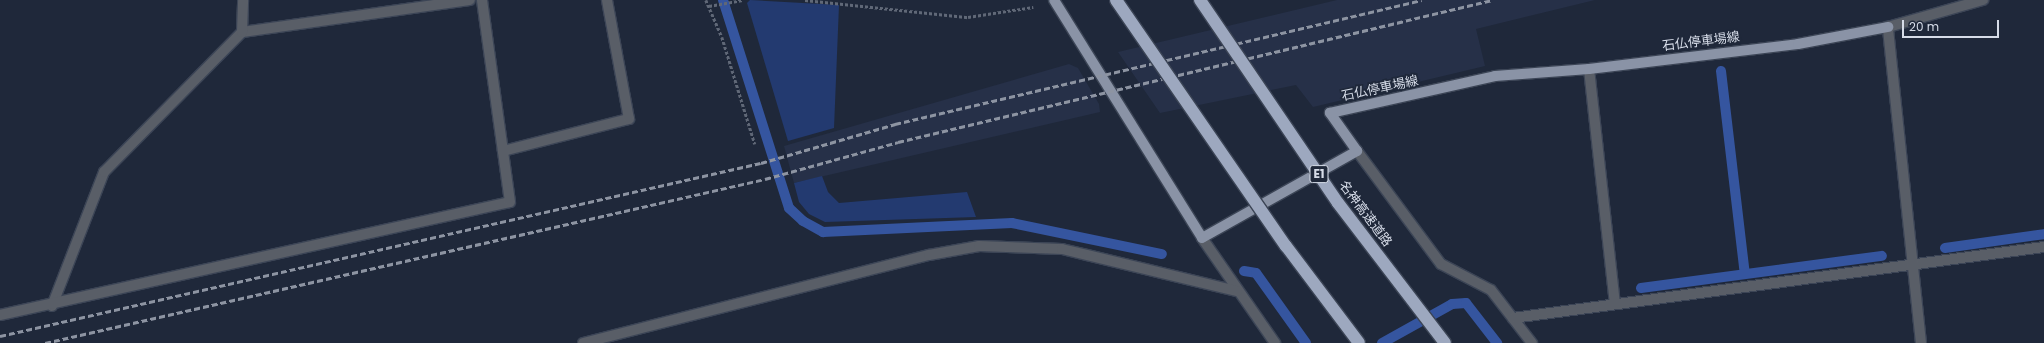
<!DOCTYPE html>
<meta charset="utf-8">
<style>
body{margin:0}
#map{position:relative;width:2044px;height:343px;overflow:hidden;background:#1f283a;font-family:Poppins,"Noto Sans JP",sans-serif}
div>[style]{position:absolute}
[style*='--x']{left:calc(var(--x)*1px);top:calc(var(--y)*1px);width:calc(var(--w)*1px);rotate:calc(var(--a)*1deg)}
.built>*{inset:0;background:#263048}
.green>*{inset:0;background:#233a70}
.stream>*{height:10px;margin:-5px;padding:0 5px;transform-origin:5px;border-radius:5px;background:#35559f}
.path>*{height:2.5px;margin-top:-1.25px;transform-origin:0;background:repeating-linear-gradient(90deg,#606877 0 3px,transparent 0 5px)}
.roads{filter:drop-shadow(1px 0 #3c4556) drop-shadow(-1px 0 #3c4556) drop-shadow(0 1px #3c4556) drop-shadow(0 -1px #3c4556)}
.minor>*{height:10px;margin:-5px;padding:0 5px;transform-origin:5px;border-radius:5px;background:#595e67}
.major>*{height:10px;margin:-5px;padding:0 5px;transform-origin:5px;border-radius:5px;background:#8a93a6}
.rail>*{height:3px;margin-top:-1.5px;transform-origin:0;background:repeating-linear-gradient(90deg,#8d94a2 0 6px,transparent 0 9px)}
.bridges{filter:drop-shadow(1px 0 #3c4556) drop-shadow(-1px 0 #3c4556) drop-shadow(0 1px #3c4556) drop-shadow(0 -1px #3c4556)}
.highway-bridge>*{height:12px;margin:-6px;padding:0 6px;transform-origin:6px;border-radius:6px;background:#9da8bf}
span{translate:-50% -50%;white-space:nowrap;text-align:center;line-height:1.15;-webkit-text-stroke:3.5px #1f283a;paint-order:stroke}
.shield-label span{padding:1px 3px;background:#1f283a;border:1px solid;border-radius:3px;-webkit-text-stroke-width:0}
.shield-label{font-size:12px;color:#d6dce8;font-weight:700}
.street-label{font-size:13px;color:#d6dce8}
.scale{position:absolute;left:1902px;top:20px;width:97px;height:18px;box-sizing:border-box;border:2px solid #d6dce8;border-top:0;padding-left:5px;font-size:12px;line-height:14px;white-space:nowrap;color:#d6dce8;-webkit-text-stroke:3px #1f283a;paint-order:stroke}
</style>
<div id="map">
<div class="built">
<div style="clip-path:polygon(1337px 0,1595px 0,1476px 29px,1485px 66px,1313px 107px,1296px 85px,1160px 113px,1118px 52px)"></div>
<div style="clip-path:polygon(1069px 64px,1078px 68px,1099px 104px,1100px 112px,794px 183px,784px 146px)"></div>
</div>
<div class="green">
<div style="clip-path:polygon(750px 0,839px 5px,834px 128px,788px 141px,747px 3px)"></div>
<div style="clip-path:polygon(822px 176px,828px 192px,839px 203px,967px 192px,976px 217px,825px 222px,809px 214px,799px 202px,794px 183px)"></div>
</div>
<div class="stream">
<div style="--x:723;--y:0;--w:218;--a:72.4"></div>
<div style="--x:789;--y:208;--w:19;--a:43"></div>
<div style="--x:803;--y:221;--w:23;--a:29"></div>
<div style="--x:823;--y:232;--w:189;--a:-2.7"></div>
<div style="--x:1012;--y:223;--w:153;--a:11.7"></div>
<div style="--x:1721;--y:71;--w:204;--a:83.3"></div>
<div style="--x:1945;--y:248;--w:100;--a:-8"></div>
<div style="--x:1244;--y:271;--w:12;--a:9"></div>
<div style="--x:1256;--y:273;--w:86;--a:54.5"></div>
<div style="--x:1641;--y:288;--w:243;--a:-7.6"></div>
<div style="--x:1382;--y:343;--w:80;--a:-29.1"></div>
<div style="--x:1452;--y:304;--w:14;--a:-4"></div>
<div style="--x:1466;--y:303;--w:51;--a:52.2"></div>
</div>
<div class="path">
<div style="--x:706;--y:0;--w:40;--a:66.6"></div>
<div style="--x:722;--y:37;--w:112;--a:72.9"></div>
<div style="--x:805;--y:0;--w:164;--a:6"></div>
<div style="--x:968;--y:17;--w:66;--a:-8.7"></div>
<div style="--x:709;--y:6;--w:34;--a:-10"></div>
</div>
<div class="roads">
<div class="minor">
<div style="--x:242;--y:32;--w:230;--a:-8"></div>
<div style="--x:1589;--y:69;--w:236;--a:83.7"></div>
<div style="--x:503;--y:151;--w:130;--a:-14.3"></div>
<div style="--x:629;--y:119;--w:121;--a:-100.5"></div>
<div style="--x:1357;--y:151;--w:141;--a:53.4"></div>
<div style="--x:1441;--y:264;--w:56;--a:27.5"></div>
<div style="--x:1491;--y:290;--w:67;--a:52.3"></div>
<div style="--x:1202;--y:238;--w:128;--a:55.2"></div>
<div style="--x:52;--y:306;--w:144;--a:-68.8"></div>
<div style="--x:104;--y:172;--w:197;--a:-45.4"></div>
<div style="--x:242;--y:32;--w:32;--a:-88"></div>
<div style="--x:0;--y:315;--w:522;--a:-12.49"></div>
<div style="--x:510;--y:202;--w:204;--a:-97.9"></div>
<div style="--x:1513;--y:318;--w:536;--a:-7.62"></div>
<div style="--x:583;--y:343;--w:357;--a:-14.3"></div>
<div style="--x:929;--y:255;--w:51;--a:-10.2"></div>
<div style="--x:979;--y:246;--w:83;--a:2.1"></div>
<div style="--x:1062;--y:249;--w:180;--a:13.5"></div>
<div style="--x:1921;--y:343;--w:318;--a:-96"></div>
<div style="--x:1888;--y:27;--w:99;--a:-15.9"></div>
</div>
<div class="major">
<div style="--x:1054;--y:0;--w:280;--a:58.1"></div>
<div style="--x:1202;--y:238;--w:178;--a:-29.3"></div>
<div style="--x:1357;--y:151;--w:47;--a:-125.4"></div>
<div style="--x:1330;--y:113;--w:169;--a:-12.6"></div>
<div style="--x:1495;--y:76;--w:94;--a:-4.3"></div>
<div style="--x:1589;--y:69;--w:210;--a:-6.8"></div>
<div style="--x:1798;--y:44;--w:92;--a:-10.7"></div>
</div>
</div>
<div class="rail">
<div style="--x:0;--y:336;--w:780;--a:-12.81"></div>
<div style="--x:761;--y:163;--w:140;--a:-16.2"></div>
<div style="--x:895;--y:124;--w:541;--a:-13.24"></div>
<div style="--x:45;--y:343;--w:738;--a:-12.83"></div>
<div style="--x:765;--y:179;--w:138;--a:-15.5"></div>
<div style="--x:898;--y:142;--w:611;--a:-13.44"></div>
</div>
<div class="bridges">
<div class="highway-bridge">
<div style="--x:1116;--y:0;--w:299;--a:55.4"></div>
<div style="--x:1286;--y:246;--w:121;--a:53"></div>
<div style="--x:1200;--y:0;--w:245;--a:55.8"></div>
<div style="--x:1338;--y:203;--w:176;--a:52.6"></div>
</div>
</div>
<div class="shield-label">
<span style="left:1319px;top:174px">E1</span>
</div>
<div class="street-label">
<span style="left:1701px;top:42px;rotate:-7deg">石仏停車場線</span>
<span style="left:1380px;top:89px;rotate:-12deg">石仏停車場線</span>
<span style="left:1365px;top:214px;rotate:53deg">名神高速道路</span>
</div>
<div class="scale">20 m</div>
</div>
